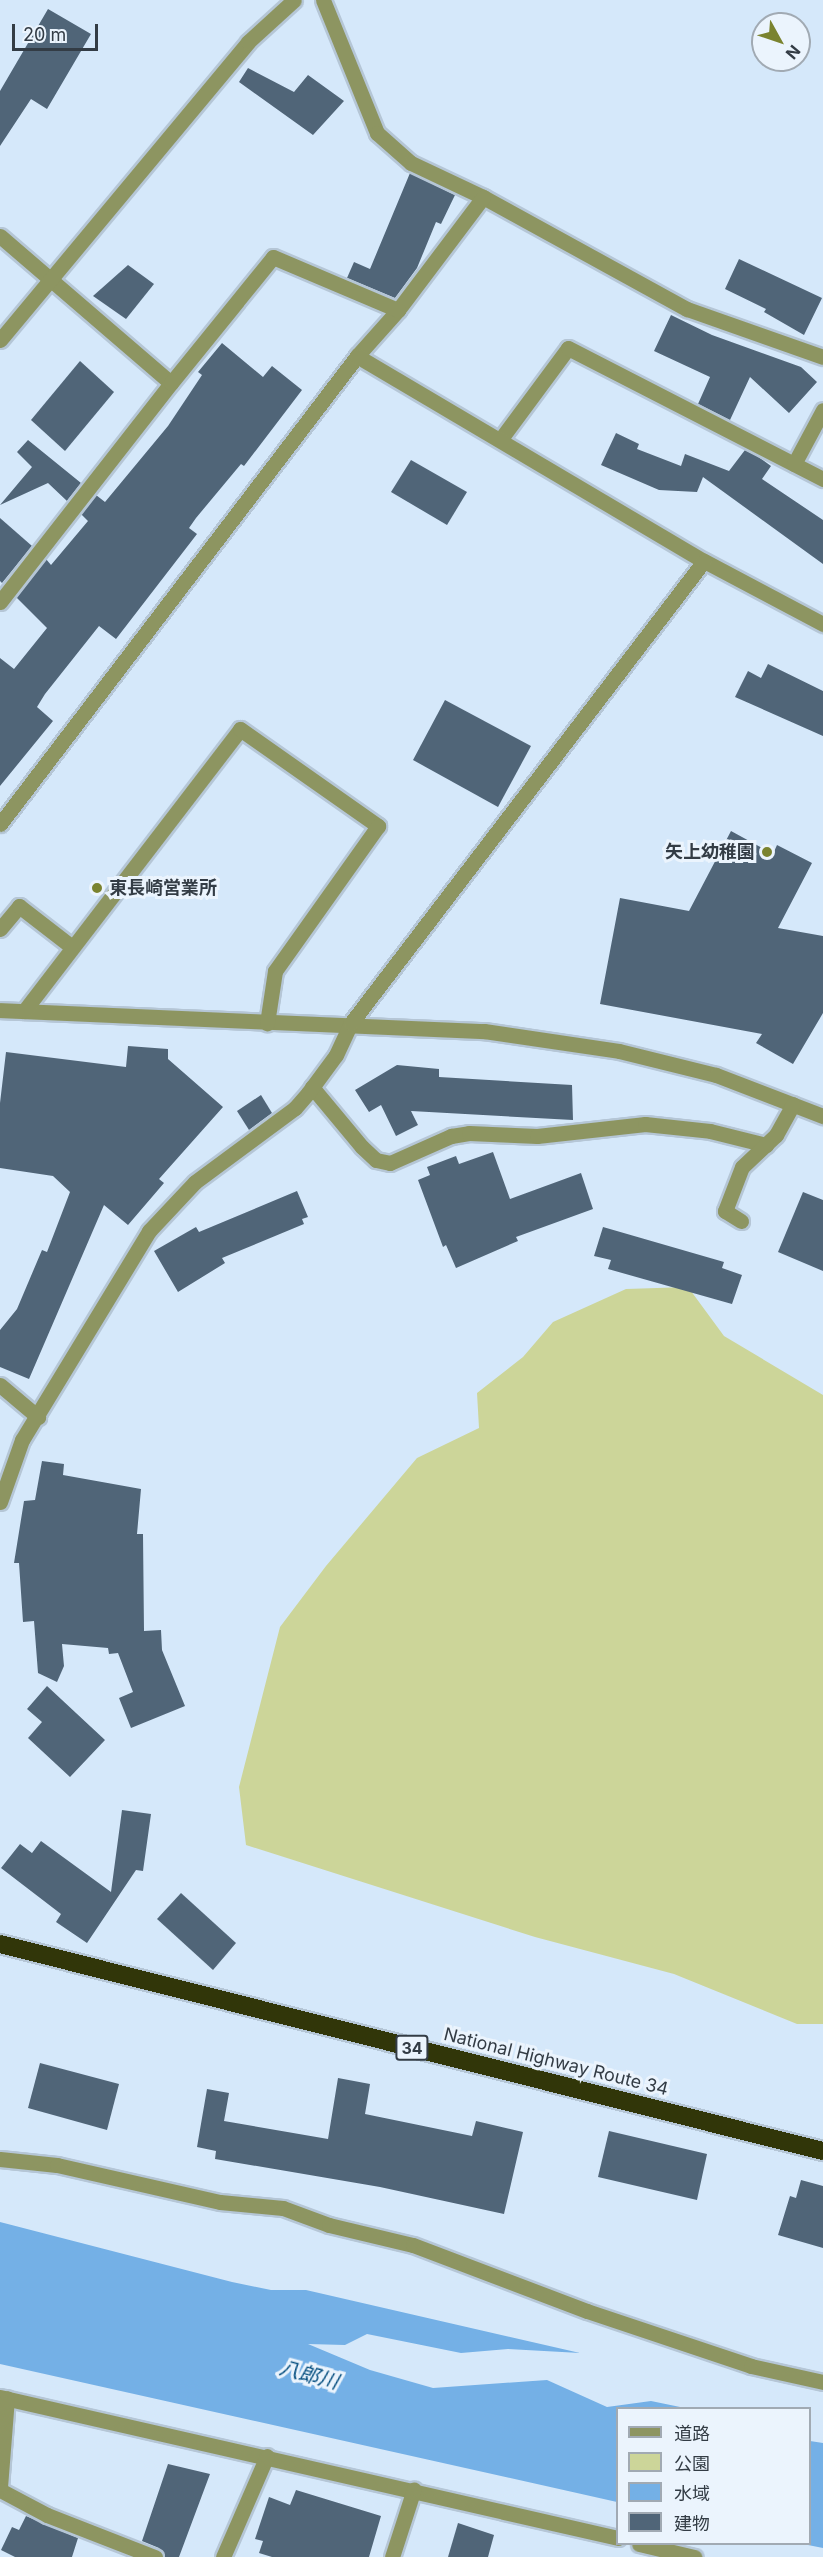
<!DOCTYPE html>
<meta charset="utf-8">
<style>
body{margin:0}
#map{position:relative;width:823px;height:2557px;overflow:hidden;background:#d5e8fa;font-family:Inter,"Noto Sans JP",sans-serif}
div>[style]{position:absolute}
[style*='--x']{left:calc(var(--x)*1px);top:calc(var(--y)*1px);width:calc(var(--w)*1px);rotate:calc(var(--a)*1deg)}
.green>*{inset:0;background:#ccd599}
.water>*{inset:0;background:#74b0e6}
.building>*{inset:0;background:#506578}
.roads{filter:drop-shadow(2px 0 #b5c6d6) drop-shadow(-2px 0 #b5c6d6) drop-shadow(0 2px #b5c6d6) drop-shadow(0 -2px #b5c6d6)}
.minor>*{height:15px;margin:-7.5px;padding:0 7.5px;transform-origin:7.5px;border-radius:7.5px;background:#8d9561}
.highway>*{height:18px;margin:-9px;padding:0 9px;transform-origin:9px;border-radius:9px;background:#313609}
.dots>*{width:16px;height:16px;translate:-50% -50%;box-sizing:border-box;border:3px solid #ebf4fd;border-radius:50%}
span{translate:-50% -50%;white-space:nowrap;text-align:center;line-height:1.15;-webkit-text-stroke:6px #ebf4fd;paint-order:stroke}
.shield-label span{padding:2px 4px;background:#ebf4fd;border:2px solid;border-radius:4px;-webkit-text-stroke-width:0}
.shield-label{font-size:16px;color:#333c45;font-weight:700}
.poi-label{font-size:18px;color:#333c45;font-weight:700}
.right{translate:-100% -50%;text-align:right}
.left{translate:0 -50%;text-align:left}
.street-label{font-size:18px;color:#333c45}
.water-label{font-size:20px;color:#064f80;font-style:italic}
.legend{position:absolute;left:616px;top:2407px;width:195px;height:138px;box-sizing:border-box;background:#ebf4fd;border:2px solid #a1aab3;margin:0;padding:8px 10px;list-style:none;font-size:18px;color:#333c45}
.legend li{display:flex;align-items:center;gap:12px;height:30px}
.legend b{width:30px;border:2px solid #a1aab3}
.north{position:absolute;left:751px;top:12px;width:60px;height:60px;box-sizing:border-box;background:#ebf4fd;border:2px solid #a1aab3;border-radius:50%;rotate:130deg;font-size:16px;font-weight:700;line-height:24px;text-align:center;color:#333c45}
.north::after{content:'';display:block;margin:auto;width:21px;height:27px;background:#7a832f;clip-path:polygon(50% 0,100% 100%,50% 72%,0 100%)}
.scale{position:absolute;left:12px;top:24px;width:86px;height:27px;box-sizing:border-box;border:3px solid #333c45;border-top:0;padding-left:8px;font-size:18px;line-height:21px;white-space:nowrap;color:#333c45;-webkit-text-stroke:4px #ebf4fd;paint-order:stroke}
</style>
<div id="map">
<div class="green">
<div style="clip-path:polygon(688px 1287px,724px 1336px,823px 1395px,823px 2024px,797px 2024px,674px 1974px,535px 1937px,246px 1845px,239px 1787px,280px 1627px,326px 1566px,417px 1458px,479px 1428px,477px 1393px,523px 1357px,553px 1322px,626px 1289px)"></div>
</div>
<div class="water">
<div style="clip-path:polygon(0 2222px,232px 2282px,271px 2290px,306px 2290px,580px 2353px,508px 2349px,461px 2353px,367px 2334px,345px 2345px,308px 2344px,370px 2370px,433px 2388px,547px 2380px,607px 2407px,651px 2401px,685px 2408px,618px 2408px,617px 2502px,0 2364px)"></div>
<div style="clip-path:polygon(810px 2441px,823px 2443px,823px 2548px,803px 2544px,810px 2544px)"></div>
</div>
<div class="building">
<div style="clip-path:polygon(48px 9px,91px 34px,47px 109px,31px 99px,0 146px,0 91px)"></div>
<div style="clip-path:polygon(248px 68px,294px 92px,308px 75px,344px 101px,313px 135px,239px 82px)"></div>
<div style="clip-path:polygon(410px 173px,455px 195px,441px 224px,436px 222px,417px 268px,395px 298px,347px 278px,354px 262px,370px 269px)"></div>
<div style="clip-path:polygon(739px 259px,822px 298px,804px 335px,764px 312px,766px 309px,725px 289px)"></div>
<div style="clip-path:polygon(128px 265px,154px 284px,126px 319px,93px 296px)"></div>
<div style="clip-path:polygon(671px 315px,712px 335px,801px 367px,817px 382px,789px 413px,750px 377px,730px 420px,698px 404px,710px 377px,654px 351px)"></div>
<div style="clip-path:polygon(222px 343px,263px 377px,272px 366px,302px 390px,244px 466px,241px 464px,196px 518px,189px 528px,197px 534px,116px 639px,99px 626px,45px 694px,37px 707px,53px 721px,0 786px,0 658px,14px 669px,47px 628px,16px 597px,46px 559px,51px 565px,88px 521px,81px 514px,96px 495px,105px 502px,168px 426px,202px 375px,198px 372px)"></div>
<div style="clip-path:polygon(80px 361px,114px 392px,65px 451px,31px 420px)"></div>
<div style="clip-path:polygon(616px 433px,639px 444px,637px 449px,681px 466px,685px 454px,729px 471px,745px 450px,757px 456px,771px 466px,762px 479px,823px 520px,823px 564px,703px 477px,697px 492px,659px 490px,601px 465px)"></div>
<div style="clip-path:polygon(28px 440px,81px 483px,67px 501px,48px 483px,0 505px,32px 467px,17px 452px)"></div>
<div style="clip-path:polygon(411px 460px,467px 492px,447px 525px,391px 492px)"></div>
<div style="clip-path:polygon(0 518px,32px 546px,2px 583px,0 581px)"></div>
<div style="clip-path:polygon(768px 664px,823px 691px,823px 736px,735px 697px,748px 671px,761px 678px)"></div>
<div style="clip-path:polygon(445px 700px,531px 746px,498px 807px,413px 760px)"></div>
<div style="clip-path:polygon(731px 831px,773px 854px,777px 845px,812px 863px,778px 928px,823px 936px,823px 1013px,793px 1064px,756px 1043px,762px 1034px,600px 1004px,620px 898px,689px 911px)"></div>
<div style="clip-path:polygon(128px 1046px,168px 1049px,168px 1059px,223px 1107px,159px 1179px,164px 1183px,128px 1225px,104px 1205px,29px 1379px,0 1367px,0 1330px,17px 1309px,42px 1250px,47px 1252px,70px 1192px,53px 1176px,0 1168px,0 1103px,6px 1052px,126px 1067px)"></div>
<div style="clip-path:polygon(397px 1065px,439px 1069px,439px 1077px,572px 1085px,573px 1120px,411px 1111px,418px 1125px,396px 1136px,381px 1105px,369px 1112px,355px 1090px)"></div>
<div style="clip-path:polygon(261px 1095px,272px 1113px,249px 1130px,237px 1111px)"></div>
<div style="clip-path:polygon(493px 1152px,510px 1199px,581px 1173px,593px 1209px,516px 1237px,518px 1241px,456px 1268px,446px 1245px,443px 1247px,418px 1180px,430px 1175px,427px 1167px,456px 1156px,459px 1164px)"></div>
<div style="clip-path:polygon(297px 1191px,308px 1217px,302px 1219px,304px 1224px,222px 1258px,225px 1263px,178px 1292px,154px 1251px,196px 1227px,199px 1232px)"></div>
<div style="clip-path:polygon(803px 1192px,823px 1200px,823px 1271px,778px 1252px)"></div>
<div style="clip-path:polygon(603px 1227px,724px 1262px,722px 1268px,742px 1275px,732px 1304px,608px 1269px,611px 1260px,594px 1256px)"></div>
<div style="clip-path:polygon(42px 1461px,64px 1464px,63px 1475px,141px 1489px,137px 1534px,143px 1534px,144px 1631px,161px 1630px,162px 1650px,185px 1706px,131px 1728px,119px 1698px,133px 1692px,118px 1653px,109px 1654px,108px 1648px,62px 1644px,64px 1666px,57px 1682px,38px 1673px,34px 1621px,23px 1622px,19px 1563px,14px 1563px,24px 1501px,35px 1500px)"></div>
<div style="clip-path:polygon(47px 1686px,105px 1740px,70px 1777px,28px 1738px,42px 1722px,27px 1709px)"></div>
<div style="clip-path:polygon(122px 1810px,151px 1814px,143px 1871px,136px 1870px,87px 1943px,56px 1922px,61px 1914px,1px 1868px,20px 1844px,32px 1853px,41px 1841px,111px 1892px)"></div>
<div style="clip-path:polygon(181px 1893px,236px 1943px,213px 1970px,157px 1919px)"></div>
<div style="clip-path:polygon(40px 2063px,119px 2084px,107px 2130px,28px 2108px)"></div>
<div style="clip-path:polygon(338px 2078px,370px 2084px,365px 2114px,472px 2136px,476px 2121px,523px 2132px,504px 2214px,380px 2187px,215px 2159px,216px 2151px,197px 2147px,207px 2089px,229px 2093px,224px 2121px,328px 2139px)"></div>
<div style="clip-path:polygon(609px 2131px,707px 2154px,697px 2200px,598px 2177px)"></div>
<div style="clip-path:polygon(801px 2180px,823px 2186px,823px 2248px,778px 2235px,790px 2196px,796px 2198px)"></div>
<div style="clip-path:polygon(168px 2464px,210px 2474px,179px 2557px,165px 2557px,159px 2548px,142px 2541px)"></div>
<div style="clip-path:polygon(296px 2490px,381px 2516px,369px 2557px,272px 2557px,259px 2553px,263px 2541px,255px 2539px,269px 2497px,290px 2505px)"></div>
<div style="clip-path:polygon(26px 2516px,78px 2538px,72px 2557px,15px 2557px,1px 2550px,12px 2527px,19px 2530px)"></div>
<div style="clip-path:polygon(458px 2523px,494px 2535px,488px 2557px,448px 2557px)"></div>
</div>
<div class="roads">
<div class="minor">
<div style="--x:323;--y:0;--w:144;--a:67.9"></div>
<div style="--x:377;--y:133;--w:45;--a:41.4"></div>
<div style="--x:411;--y:163;--w:80;--a:25.3"></div>
<div style="--x:483;--y:197;--w:233;--a:28.8"></div>
<div style="--x:687;--y:309;--w:144;--a:19.4"></div>
<div style="--x:0;--y:236;--w:225;--a:40.7"></div>
<div style="--x:171;--y:383;--w:278;--a:128"></div>
<div style="--x:0;--y:340;--w:388;--a:-50.2"></div>
<div style="--x:248;--y:42;--w:62;--a:-42.4"></div>
<div style="--x:357;--y:356;--w:62;--a:-48.3"></div>
<div style="--x:398;--y:310;--w:141;--a:-53"></div>
<div style="--x:171;--y:383;--w:162;--a:-51"></div>
<div style="--x:273;--y:257;--w:136;--a:23"></div>
<div style="--x:500;--y:440;--w:114;--a:-53.5"></div>
<div style="--x:568;--y:348;--w:287;--a:27.2"></div>
<div style="--x:794;--y:464;--w:61;--a:-61.8"></div>
<div style="--x:0;--y:824;--w:589;--a:-52.66"></div>
<div style="--x:357;--y:356;--w:403;--a:30.6"></div>
<div style="--x:704;--y:561;--w:135;--a:27.9"></div>
<div style="--x:0;--y:929;--w:30;--a:-50"></div>
<div style="--x:19;--y:906;--w:67;--a:37.7"></div>
<div style="--x:0;--y:1010;--w:484;--a:2.5"></div>
<div style="--x:484;--y:1031;--w:136;--a:8.4"></div>
<div style="--x:619;--y:1051;--w:100;--a:13.9"></div>
<div style="--x:716;--y:1075;--w:115;--a:21"></div>
<div style="--x:24;--y:1011;--w:355;--a:-52.5"></div>
<div style="--x:240;--y:729;--w:169;--a:35.1"></div>
<div style="--x:378;--y:826;--w:178;--a:125.4"></div>
<div style="--x:275;--y:971;--w:53;--a:98.7"></div>
<div style="--x:312;--y:1087;--w:78;--a:50.2"></div>
<div style="--x:362;--y:1147;--w:19;--a:43"></div>
<div style="--x:376;--y:1160;--w:14;--a:12"></div>
<div style="--x:390;--y:1163;--w:67;--a:-23.9"></div>
<div style="--x:451;--y:1136;--w:18;--a:-9"></div>
<div style="--x:469;--y:1133;--w:68;--a:2.5"></div>
<div style="--x:537;--y:1136;--w:109;--a:-6.3"></div>
<div style="--x:645;--y:1124;--w:65;--a:6.1"></div>
<div style="--x:710;--y:1131;--w:58;--a:14"></div>
<div style="--x:741;--y:1221;--w:19;--a:-148"></div>
<div style="--x:725;--y:1211;--w:47;--a:-68.9"></div>
<div style="--x:742;--y:1167;--w:47;--a:-43.3"></div>
<div style="--x:776;--y:1135;--w:35;--a:-61"></div>
<div style="--x:0;--y:1385;--w:50;--a:40.1"></div>
<div style="--x:0;--y:1502;--w:66;--a:-70.5"></div>
<div style="--x:22;--y:1440;--w:245;--a:-58.7"></div>
<div style="--x:149;--y:1231;--w:67;--a:-46.8"></div>
<div style="--x:195;--y:1182;--w:124;--a:-36.5"></div>
<div style="--x:295;--y:1108;--w:20;--a:-49"></div>
<div style="--x:308;--y:1093;--w:47;--a:-53.6"></div>
<div style="--x:336;--y:1055;--w:35;--a:-65"></div>
<div style="--x:351;--y:1023;--w:581;--a:-52.62"></div>
<div style="--x:0;--y:2159;--w:57;--a:6"></div>
<div style="--x:57;--y:2165;--w:167;--a:12.8"></div>
<div style="--x:220;--y:2202;--w:63;--a:5.4"></div>
<div style="--x:283;--y:2208;--w:49;--a:20.3"></div>
<div style="--x:329;--y:2225;--w:86;--a:13.4"></div>
<div style="--x:413;--y:2245;--w:186;--a:20.8"></div>
<div style="--x:587;--y:2311;--w:173;--a:18.5"></div>
<div style="--x:751;--y:2366;--w:74;--a:12.5"></div>
<div style="--x:0;--y:2397;--w:634;--a:12.85"></div>
<div style="--x:0;--y:2487;--w:89;--a:-85.5"></div>
<div style="--x:0;--y:2490;--w:53;--a:28"></div>
<div style="--x:47;--y:2515;--w:116;--a:21.3"></div>
<div style="--x:639;--y:2544;--w:57;--a:13.3"></div>
<div style="--x:223;--y:2557;--w:110;--a:-66.5"></div>
<div style="--x:392;--y:2557;--w:71;--a:-72.1"></div>
</div>
<div class="highway">
<div style="--x:0;--y:1944;--w:849;--a:14.12"></div>
</div>
</div>
<div class="dots">
<div style="left:767px;top:852px;background:#7a832f"></div>
<div style="left:97px;top:888px;background:#7a832f"></div>
</div>
<div class="shield-label">
<span style="left:412px;top:2048px">34</span>
</div>
<div class="poi-label">
<span class="right" style="left:755px;top:852px">矢上幼稚園</span>
<span class="left" style="left:109px;top:888px">東長崎営業所</span>
</div>
<div class="street-label">
<span style="left:556px;top:2062px;rotate:14deg">National Highway Route 34</span>
</div>
<div class="water-label">
<span style="left:309px;top:2375px;rotate:15deg">八郎川</span>
</div>
<ul class="legend">
<li><b style="height:8px;background:#8d9561"></b>道路</li>
<li><b style="height:16px;background:#ccd599"></b>公園</li>
<li><b style="height:16px;background:#74b0e6"></b>水域</li>
<li><b style="height:16px;background:#506578"></b>建物</li>
</ul>
<div class="north">N</div>
<div class="scale">20 m</div>
</div>
